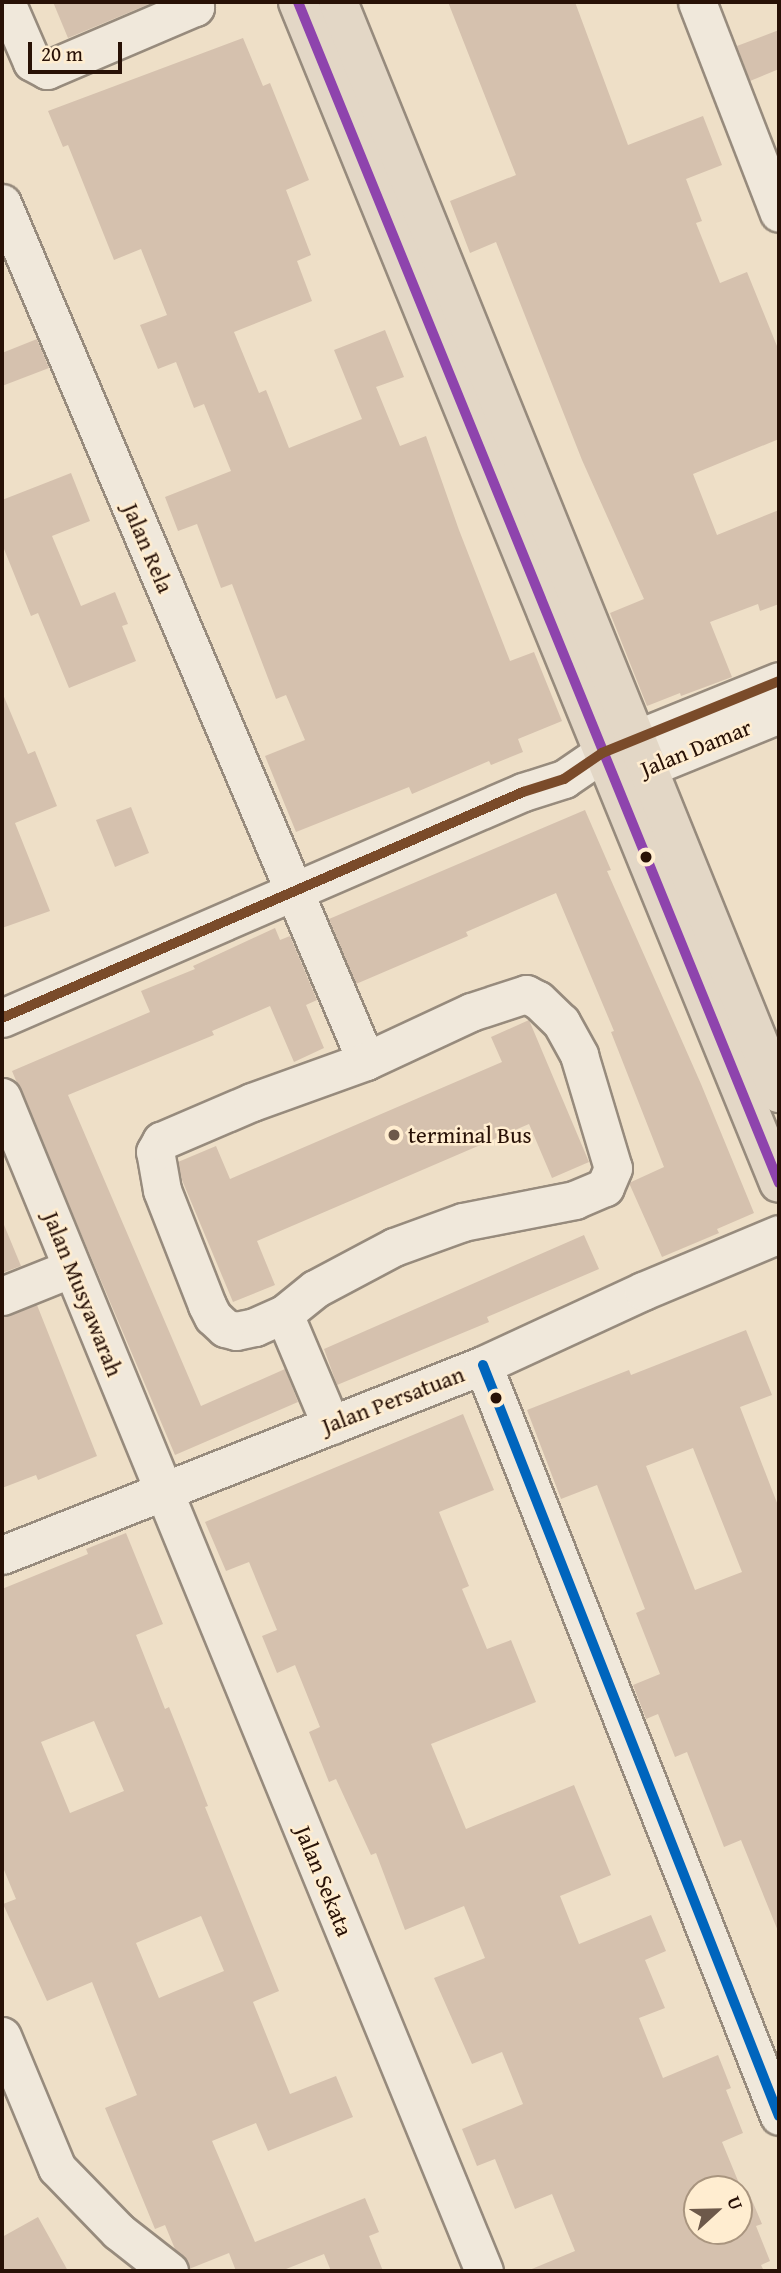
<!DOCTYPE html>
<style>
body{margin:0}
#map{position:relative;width:781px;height:2273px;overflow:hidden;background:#eedfc7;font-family:"Gentium Book Plus",serif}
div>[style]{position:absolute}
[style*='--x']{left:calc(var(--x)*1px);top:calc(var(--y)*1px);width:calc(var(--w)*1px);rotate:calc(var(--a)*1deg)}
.building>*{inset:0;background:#d5c1ae}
.roads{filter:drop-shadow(2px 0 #978b7d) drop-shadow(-2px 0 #978b7d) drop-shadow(0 2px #978b7d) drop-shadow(0 -2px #978b7d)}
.minor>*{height:37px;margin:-18.5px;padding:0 18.5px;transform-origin:18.5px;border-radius:18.5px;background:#f0e8db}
.highway>*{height:38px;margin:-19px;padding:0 19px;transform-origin:19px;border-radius:19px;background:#e3d7c6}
.bus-1>*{height:10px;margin:-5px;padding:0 5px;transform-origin:5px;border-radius:5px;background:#8e44ad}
.bus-2>*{height:10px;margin:-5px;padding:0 5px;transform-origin:5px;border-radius:5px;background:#7a4b2a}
.bus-3>*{height:10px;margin:-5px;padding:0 5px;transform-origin:5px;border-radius:5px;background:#0065bd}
.dots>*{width:19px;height:19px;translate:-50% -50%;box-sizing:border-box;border:4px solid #ffedd0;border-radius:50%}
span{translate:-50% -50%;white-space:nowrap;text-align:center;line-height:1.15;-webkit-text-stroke:5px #ffedd0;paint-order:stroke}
.street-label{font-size:23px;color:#281106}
.poi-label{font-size:23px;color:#281106}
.left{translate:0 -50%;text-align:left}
.frame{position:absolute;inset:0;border:4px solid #281106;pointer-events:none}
.north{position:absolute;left:683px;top:2175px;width:70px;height:70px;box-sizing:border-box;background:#ffedd0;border:2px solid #a9957f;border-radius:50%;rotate:68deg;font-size:19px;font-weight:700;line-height:28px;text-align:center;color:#281106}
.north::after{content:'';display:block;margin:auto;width:24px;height:32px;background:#6d594a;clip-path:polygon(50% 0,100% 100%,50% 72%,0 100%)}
.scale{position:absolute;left:28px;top:42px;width:94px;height:32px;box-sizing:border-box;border:4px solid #281106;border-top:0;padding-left:9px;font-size:21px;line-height:24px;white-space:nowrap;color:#281106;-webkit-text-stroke:5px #ffedd0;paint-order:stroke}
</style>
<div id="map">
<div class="building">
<div style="clip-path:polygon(53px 2px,154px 2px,68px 38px)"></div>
<div style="clip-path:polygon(448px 2px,575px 2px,628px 145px,703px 116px,722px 165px,686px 179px,702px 221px,696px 223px,720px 283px,747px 272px,779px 351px,779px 439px,693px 474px,717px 535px,779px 510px,779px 604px,760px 611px,758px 604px,710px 622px,732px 677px,681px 696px,680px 693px,647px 706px,610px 613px,644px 599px,582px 460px,496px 242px,470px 253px,450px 201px,516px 175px)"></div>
<div style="clip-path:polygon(779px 30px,779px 69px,750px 81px,737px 46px)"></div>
<div style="clip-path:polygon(243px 38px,263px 86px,270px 83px,309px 180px,286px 190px,311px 255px,297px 261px,312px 301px,234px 332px,259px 393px,266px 390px,289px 448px,362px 419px,334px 350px,385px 330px,404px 377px,376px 387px,400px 446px,426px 436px,459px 530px,510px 661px,534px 652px,562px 721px,518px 739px,523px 752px,491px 765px,489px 761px,412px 794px,409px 787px,296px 832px,265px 756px,305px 740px,286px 695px,276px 699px,232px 584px,221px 588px,197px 524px,178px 531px,165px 497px,231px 471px,204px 404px,194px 408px,176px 362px,158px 369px,140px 325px,167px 315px,141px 249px,114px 260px,68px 145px,63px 147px,48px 111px)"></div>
<div style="clip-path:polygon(37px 339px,49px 368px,2px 386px,2px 353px)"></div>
<div style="clip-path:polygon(71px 473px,90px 521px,52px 536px,81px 606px,115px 592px,128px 624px,122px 626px,136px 661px,69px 688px,38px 613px,31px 616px,2px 544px,2px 500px)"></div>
<div style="clip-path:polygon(2px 692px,28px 754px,35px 751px,57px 806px,15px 823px,50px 911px,2px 928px)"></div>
<div style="clip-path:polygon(131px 807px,149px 853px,115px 867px,96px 820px)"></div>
<div style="clip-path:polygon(585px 810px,611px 870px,607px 871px,701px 1084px,754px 1213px,717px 1229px,719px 1233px,662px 1257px,629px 1183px,664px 1167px,611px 1032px,614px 1031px,556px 893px,466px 932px,468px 936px,356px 984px,329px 919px)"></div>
<div style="clip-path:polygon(275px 928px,280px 940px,290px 936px,317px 1000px,306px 1005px,324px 1048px,294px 1062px,270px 1006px,212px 1031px,214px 1035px,68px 1095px,201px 1406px,285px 1369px,298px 1402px,175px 1455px,12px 1071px,150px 1012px,141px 991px,195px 969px,193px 966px)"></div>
<div style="clip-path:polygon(529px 1020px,589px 1162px,552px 1178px,529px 1124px,257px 1241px,275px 1285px,233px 1302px,182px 1180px,178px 1162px,216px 1146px,230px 1179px,502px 1062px,491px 1037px)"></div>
<div style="clip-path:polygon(2px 1220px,21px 1266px,2px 1273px)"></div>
<div style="clip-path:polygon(584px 1235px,599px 1269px,487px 1317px,489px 1322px,337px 1385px,324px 1349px)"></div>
<div style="clip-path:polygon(37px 1305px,97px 1456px,38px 1480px,36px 1475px,2px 1488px,2px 1317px)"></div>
<div style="clip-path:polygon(evenodd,746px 1330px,772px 1395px,740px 1407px,779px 1508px,778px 1931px,741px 1840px,724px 1847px,687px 1752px,675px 1757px,658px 1714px,646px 1719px,633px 1685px,660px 1674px,636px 1613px,645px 1609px,597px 1485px,561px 1499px,527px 1410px,629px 1370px,631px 1375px,746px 1330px,693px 1448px,742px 1572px,695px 1590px,646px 1466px,693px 1448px)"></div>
<div style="clip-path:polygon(evenodd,463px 1414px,494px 1490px,439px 1512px,469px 1586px,462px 1589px,487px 1649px,511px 1640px,536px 1702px,431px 1744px,466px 1829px,574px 1785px,611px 1875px,560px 1896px,579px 1944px,651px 1915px,666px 1951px,645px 1960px,665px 2008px,639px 2018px,663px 2078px,718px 2055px,731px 2088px,726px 2090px,743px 2133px,722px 2142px,743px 2193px,748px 2191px,762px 2224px,756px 2226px,770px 2261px,761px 2265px,764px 2271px,527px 2271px,575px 2251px,552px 2194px,515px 2209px,495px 2159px,477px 2166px,462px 2129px,523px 2104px,502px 2052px,472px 2064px,434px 1978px,485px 1958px,464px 1906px,405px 1930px,376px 1853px,371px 1855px,336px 1779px,329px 1782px,309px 1732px,320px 1727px,295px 1665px,277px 1673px,262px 1636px,277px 1630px,249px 1562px,226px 1571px,205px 1522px,463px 1414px,697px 2189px,739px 2189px,739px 2231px,697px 2231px,697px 2189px)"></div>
<div style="clip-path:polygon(evenodd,126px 1533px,163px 1624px,136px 1635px,165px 1709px,169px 1707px,183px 1742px,208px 1806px,205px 1807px,279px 1991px,253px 2002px,290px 2094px,336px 2076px,353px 2117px,268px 2151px,256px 2123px,212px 2141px,255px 2242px,365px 2198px,379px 2232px,369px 2236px,383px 2271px,331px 2271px,324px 2254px,281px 2271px,236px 2271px,229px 2253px,189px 2269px,188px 2263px,175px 2249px,165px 2225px,155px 2229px,105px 2108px,137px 2095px,92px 1982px,47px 2001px,3px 1904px,16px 1899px,2px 1865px,2px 1589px,88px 1554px,86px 1549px,126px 1533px,94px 1721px,124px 1791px,70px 1813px,41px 1742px,94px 1721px,126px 1533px,201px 1916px,224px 1971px,159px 1998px,136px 1943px,201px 1916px)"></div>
<div style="clip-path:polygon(38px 2217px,68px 2271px,2px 2271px,2px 2237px)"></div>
</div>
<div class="roads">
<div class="minor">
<div style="--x:6;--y:2;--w:65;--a:66.6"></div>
<div style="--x:32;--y:62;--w:17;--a:28"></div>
<div style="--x:47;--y:70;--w:161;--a:-23.1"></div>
<div style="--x:195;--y:7;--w:5;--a:-101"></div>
<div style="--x:697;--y:2;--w:226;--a:68.8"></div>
<div style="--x:2;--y:203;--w:932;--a:67.01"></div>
<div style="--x:620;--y:779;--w:172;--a:-22.2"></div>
<div style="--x:526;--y:994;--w:13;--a:27"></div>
<div style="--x:538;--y:1000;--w:32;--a:44"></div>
<div style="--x:561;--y:1022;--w:38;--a:61"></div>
<div style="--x:579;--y:1055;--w:118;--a:73.3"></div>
<div style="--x:613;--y:1168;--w:21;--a:113"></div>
<div style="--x:605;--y:1187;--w:33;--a:157"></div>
<div style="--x:575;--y:1200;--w:114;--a:168.9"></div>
<div style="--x:463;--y:1222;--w:73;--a:160.1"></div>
<div style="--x:394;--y:1247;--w:89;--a:152"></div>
<div style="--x:315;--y:1289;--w:40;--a:141"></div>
<div style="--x:284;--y:1314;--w:32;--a:156"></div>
<div style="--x:255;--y:1327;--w:19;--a:168"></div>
<div style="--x:236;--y:1331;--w:11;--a:-165"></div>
<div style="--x:225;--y:1328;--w:16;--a:-137"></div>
<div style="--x:213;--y:1317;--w:13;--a:-117"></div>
<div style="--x:207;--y:1305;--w:123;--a:-111.4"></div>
<div style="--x:162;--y:1190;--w:39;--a:-100"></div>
<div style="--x:155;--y:1152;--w:13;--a:-61"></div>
<div style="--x:161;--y:1141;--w:99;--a:-23.2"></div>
<div style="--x:252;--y:1102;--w:121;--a:-19.8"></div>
<div style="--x:366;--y:1061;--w:116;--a:-25"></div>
<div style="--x:471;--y:1012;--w:58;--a:-18.1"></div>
<div style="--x:2;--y:1018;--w:568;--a:-23.45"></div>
<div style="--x:523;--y:792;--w:43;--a:-17.6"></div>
<div style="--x:564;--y:779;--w:46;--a:-34.4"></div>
<div style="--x:602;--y:753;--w:191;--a:-22.1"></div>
<div style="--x:2;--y:1097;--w:1269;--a:67.68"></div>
<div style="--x:2;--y:1296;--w:75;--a:-21.8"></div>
<div style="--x:284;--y:1314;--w:121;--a:67.1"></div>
<div style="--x:483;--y:1365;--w:807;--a:68.49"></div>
<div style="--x:2;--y:1555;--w:517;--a:-21.55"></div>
<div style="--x:483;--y:1365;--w:176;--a:-24.8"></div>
<div style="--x:643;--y:1291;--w:147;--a:-22.7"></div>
<div style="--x:2;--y:2036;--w:143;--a:67.4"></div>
<div style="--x:57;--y:2168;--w:88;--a:45.9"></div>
<div style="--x:118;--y:2231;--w:65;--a:38.1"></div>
</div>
<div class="highway">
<div style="--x:298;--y:2;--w:1275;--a:67.84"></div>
<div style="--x:338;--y:2;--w:1177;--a:67.99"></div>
</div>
</div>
<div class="bus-1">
<div style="--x:298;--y:2;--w:1275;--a:67.84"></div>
</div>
<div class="bus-2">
<div style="--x:2;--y:1018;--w:568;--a:-23.45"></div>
<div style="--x:523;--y:792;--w:43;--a:-17.6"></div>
<div style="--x:564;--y:779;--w:46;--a:-34.4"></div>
<div style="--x:602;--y:753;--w:191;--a:-22.1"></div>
</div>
<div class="bus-3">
<div style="--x:483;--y:1365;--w:807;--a:68.49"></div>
</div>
<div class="dots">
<div style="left:646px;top:857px;background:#281106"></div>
<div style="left:394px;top:1135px;background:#6d594a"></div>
<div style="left:496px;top:1398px;background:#281106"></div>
</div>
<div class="street-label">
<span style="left:148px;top:548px;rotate:67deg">Jalan Rela</span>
<span style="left:696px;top:748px;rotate:-22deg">Jalan Damar</span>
<span style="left:83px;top:1294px;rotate:68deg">Jalan Musyawarah</span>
<span style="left:393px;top:1400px;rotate:-21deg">Jalan Persatuan</span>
<span style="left:324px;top:1881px;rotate:68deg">Jalan Sekata</span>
</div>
<div class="poi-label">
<span class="left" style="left:408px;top:1135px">terminal Bus</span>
</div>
<div class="frame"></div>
<div class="north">U</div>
<div class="scale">20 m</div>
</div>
